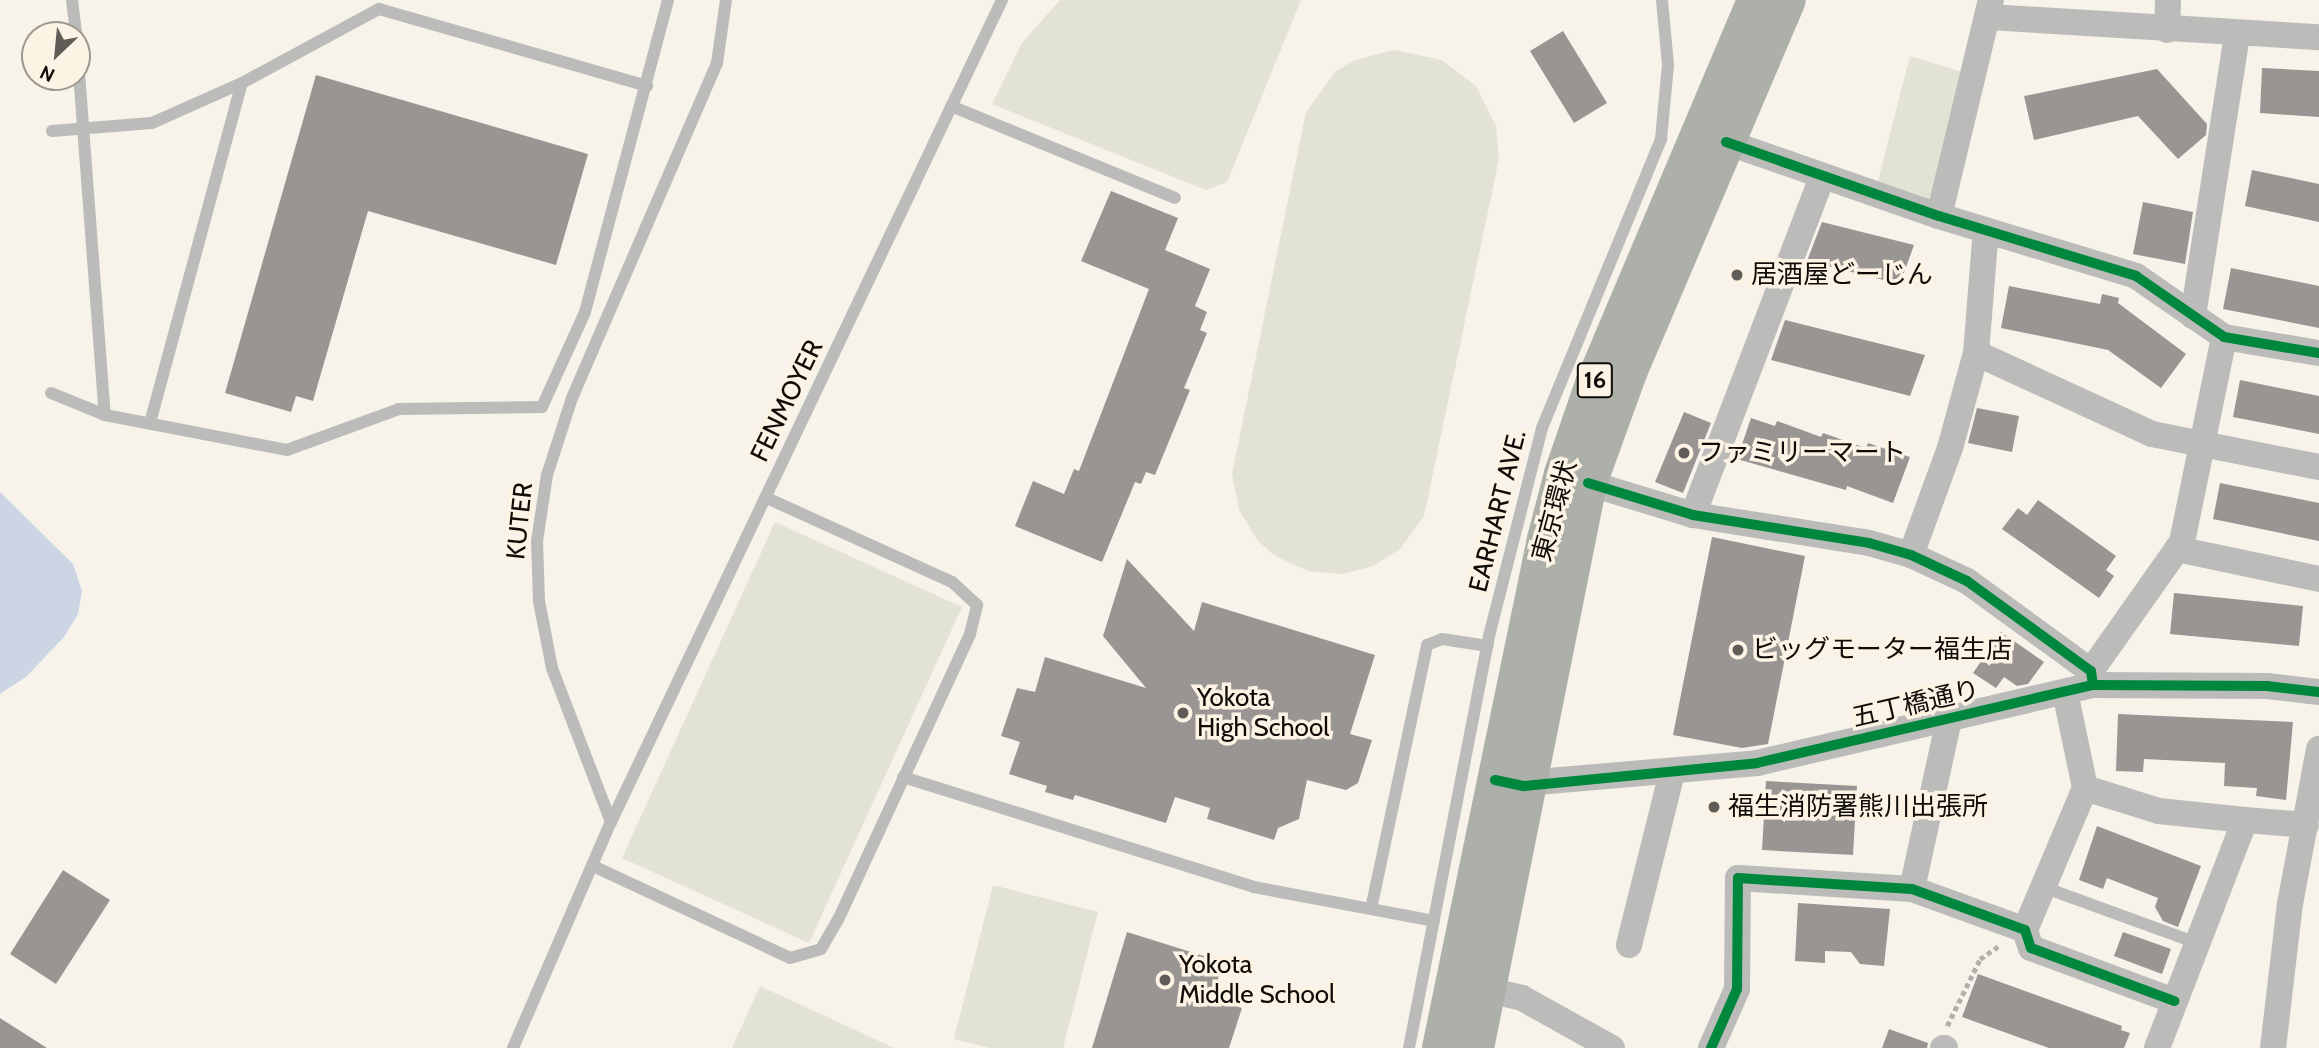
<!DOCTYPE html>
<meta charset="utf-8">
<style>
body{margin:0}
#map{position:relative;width:2319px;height:1048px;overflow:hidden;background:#f7f2ea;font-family:Cabin,"Noto Sans JP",sans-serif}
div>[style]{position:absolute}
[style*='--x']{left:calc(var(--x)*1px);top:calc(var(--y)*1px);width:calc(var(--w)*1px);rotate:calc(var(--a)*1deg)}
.green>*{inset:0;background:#e2e3d5}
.water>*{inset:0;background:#ccd5e4}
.building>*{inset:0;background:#999593}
.path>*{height:4.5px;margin-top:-2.25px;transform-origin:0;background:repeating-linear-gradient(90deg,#b0b1ad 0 5px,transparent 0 8.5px)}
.lane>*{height:12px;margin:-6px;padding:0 6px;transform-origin:6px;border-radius:6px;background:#bbbcb9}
.street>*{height:26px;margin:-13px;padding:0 13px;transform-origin:13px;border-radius:13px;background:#bbbcb9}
.highway>*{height:38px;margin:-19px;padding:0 19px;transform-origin:19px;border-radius:19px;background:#acb0a9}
.cycleway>*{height:10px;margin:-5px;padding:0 5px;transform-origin:5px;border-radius:5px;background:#00873e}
.dots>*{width:19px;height:19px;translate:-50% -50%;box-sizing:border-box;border:4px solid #fcf3e5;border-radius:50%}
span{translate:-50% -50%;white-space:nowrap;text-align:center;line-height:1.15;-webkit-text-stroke:7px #fcf3e5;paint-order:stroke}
.shield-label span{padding:2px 5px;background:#fcf3e5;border:2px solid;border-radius:5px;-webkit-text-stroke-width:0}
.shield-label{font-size:24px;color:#0f0c08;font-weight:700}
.poi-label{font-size:26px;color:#0f0c08}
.left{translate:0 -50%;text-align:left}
.street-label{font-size:26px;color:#0f0c08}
.north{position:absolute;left:21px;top:21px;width:70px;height:70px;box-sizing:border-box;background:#fcf3e5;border:2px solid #9d978d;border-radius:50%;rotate:206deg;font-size:19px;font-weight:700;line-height:28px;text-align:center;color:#0f0c08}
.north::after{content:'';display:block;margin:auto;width:24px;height:32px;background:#605c57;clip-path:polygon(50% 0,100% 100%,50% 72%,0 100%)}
</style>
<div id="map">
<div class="green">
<div style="clip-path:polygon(1060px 0,1301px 0,1227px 182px,1206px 190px,992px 104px,1022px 43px)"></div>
<div style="clip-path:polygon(1394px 50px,1442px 60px,1476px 86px,1496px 126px,1499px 159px,1424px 516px,1400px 549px,1373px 566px,1342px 574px,1308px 571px,1275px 556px,1258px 541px,1239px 510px,1232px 474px,1306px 112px,1336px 71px,1355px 60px)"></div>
<div style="clip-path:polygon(1910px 56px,1966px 73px,1930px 200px,1878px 181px)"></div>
<div style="clip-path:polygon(775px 522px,962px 607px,809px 943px,622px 858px)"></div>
<div style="clip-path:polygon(993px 885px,1098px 912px,1063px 1048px,990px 1048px,954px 1039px)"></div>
<div style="clip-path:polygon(760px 986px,894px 1048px,732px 1048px)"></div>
</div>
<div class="water">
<div style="clip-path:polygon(0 492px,73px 564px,82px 591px,78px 614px,64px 637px,26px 677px,0 694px)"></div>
</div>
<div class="building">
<div style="clip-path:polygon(1563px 31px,1607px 103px,1574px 123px,1530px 51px)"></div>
<div style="clip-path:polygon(2262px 68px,2319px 71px,2319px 117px,2260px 113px)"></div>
<div style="clip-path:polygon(2157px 69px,2207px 124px,2206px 135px,2178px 159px,2138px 116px,2034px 140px,2024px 96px)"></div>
<div style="clip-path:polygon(316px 75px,588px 154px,556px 265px,368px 211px,313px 401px,296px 396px,291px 412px,225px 393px)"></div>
<div style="clip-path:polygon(2252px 170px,2319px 184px,2319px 222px,2245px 206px)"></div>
<div style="clip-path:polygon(1111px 191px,1178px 218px,1165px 250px,1210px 269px,1195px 306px,1207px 312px,1200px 330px,1207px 333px,1184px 388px,1190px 390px,1155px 475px,1146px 472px,1141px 484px,1135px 482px,1102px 562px,1015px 526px,1033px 481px,1064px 494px,1074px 469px,1079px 471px,1149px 289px,1081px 261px)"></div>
<div style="clip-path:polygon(2143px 202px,2193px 212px,2185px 264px,2133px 254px)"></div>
<div style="clip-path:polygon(1822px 222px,1914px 245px,1900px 284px,1807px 261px)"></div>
<div style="clip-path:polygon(2231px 268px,2319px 286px,2319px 328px,2223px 309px)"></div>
<div style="clip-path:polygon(2009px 286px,2100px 304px,2102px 294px,2119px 298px,2118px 303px,2186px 354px,2161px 388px,2108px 350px,2001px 328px)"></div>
<div style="clip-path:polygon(1785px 320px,1925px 355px,1910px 396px,1771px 360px)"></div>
<div style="clip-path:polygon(2240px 380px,2319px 396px,2319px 434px,2233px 417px)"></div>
<div style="clip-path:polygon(1977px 408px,2019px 416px,2012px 452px,1968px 443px)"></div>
<div style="clip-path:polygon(1684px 412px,1711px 423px,1683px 493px,1655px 482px)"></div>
<div style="clip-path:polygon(1751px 418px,1775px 426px,1777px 421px,1821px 437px,1823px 433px,1866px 448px,1868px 443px,1910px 457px,1893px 503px,1847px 486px,1846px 490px,1737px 459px)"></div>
<div style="clip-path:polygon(2220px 483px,2319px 503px,2319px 541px,2213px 519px)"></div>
<div style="clip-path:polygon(2038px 500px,2116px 556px,2106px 570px,2114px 576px,2099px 598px,2002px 529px,2018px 508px,2027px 515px)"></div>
<div style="clip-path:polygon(1712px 537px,1805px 556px,1768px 744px,1742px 748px,1673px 735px)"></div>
<div style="clip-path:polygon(1127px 559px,1194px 631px,1202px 602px,1375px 655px,1350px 734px,1372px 740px,1358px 783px,1346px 790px,1307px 780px,1299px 819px,1278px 828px,1274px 840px,1207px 819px,1210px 808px,1175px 797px,1166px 823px,1075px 795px,1073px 800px,1045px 792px,1047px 786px,1009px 774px,1020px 742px,1001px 736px,1017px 688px,1035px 692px,1045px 657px,1146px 688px,1103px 636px)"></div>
<div style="clip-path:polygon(2174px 593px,2303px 606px,2299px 646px,2170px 634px)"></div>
<div style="clip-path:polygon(2001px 632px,2044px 662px,2028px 684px,2017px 686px,2004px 677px,1996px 688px,1973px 673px)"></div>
<div style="clip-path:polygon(2118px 714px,2293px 722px,2286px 800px,2256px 796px,2257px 788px,2224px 786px,2225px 763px,2144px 759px,2143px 772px,2116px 771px)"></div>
<div style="clip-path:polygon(1766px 781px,1857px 786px,1853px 855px,1762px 850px)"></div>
<div style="clip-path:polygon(2097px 826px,2201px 866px,2178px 927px,2163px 921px,2155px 907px,2158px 898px,2107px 878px,2103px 889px,2079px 880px)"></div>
<div style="clip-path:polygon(63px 870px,110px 900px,56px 984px,10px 954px)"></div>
<div style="clip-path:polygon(1798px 903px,1890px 909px,1884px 966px,1860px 964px,1851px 952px,1825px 951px,1825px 963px,1795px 961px)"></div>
<div style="clip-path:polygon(1127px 932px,1223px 962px,1212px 999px,1242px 1008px,1229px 1048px,1092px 1048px)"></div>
<div style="clip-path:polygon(2123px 932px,2171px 949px,2162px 974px,2114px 956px)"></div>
<div style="clip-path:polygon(1978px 974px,2122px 1026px,2121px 1030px,2130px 1033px,2124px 1048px,2049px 1048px,1962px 1017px)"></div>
<div style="clip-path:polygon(0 1018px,47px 1048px,0 1048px)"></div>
<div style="clip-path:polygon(1889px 1029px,1928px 1043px,1927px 1048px,1882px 1048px)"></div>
</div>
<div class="path">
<div style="--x:1947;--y:1026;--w:75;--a:-63.8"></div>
<div style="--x:1980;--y:959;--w:24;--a:-35"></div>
</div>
<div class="lane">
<div style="--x:72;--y:0;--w:35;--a:83"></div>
<div style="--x:77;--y:46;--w:370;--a:85.7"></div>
<div style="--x:951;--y:106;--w:242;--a:22.3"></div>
<div style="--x:52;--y:131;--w:100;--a:-4.6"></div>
<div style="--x:152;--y:123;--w:98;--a:-24"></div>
<div style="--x:242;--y:83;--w:156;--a:-28.4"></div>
<div style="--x:379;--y:9;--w:279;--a:16"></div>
<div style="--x:51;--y:393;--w:58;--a:22.2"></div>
<div style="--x:105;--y:415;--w:185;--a:10.9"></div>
<div style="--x:287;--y:450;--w:119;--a:-20.1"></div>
<div style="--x:399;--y:409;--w:143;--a:-0.8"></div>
<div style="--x:542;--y:407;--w:104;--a:-65.6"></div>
<div style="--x:585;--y:312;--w:323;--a:-75.1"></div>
<div style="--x:150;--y:423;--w:352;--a:-74.9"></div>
<div style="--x:903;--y:777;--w:368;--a:17.4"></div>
<div style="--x:1254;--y:887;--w:183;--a:10.7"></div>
<div style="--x:611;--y:822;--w:165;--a:-111"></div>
<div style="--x:552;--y:668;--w:68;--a:-101"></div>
<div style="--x:539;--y:601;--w:60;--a:-91.9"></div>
<div style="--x:537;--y:541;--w:67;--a:-81.4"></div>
<div style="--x:547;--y:475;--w:81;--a:-72"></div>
<div style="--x:572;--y:398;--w:365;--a:-66.6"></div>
<div style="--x:717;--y:63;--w:64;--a:-81.9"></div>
<div style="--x:593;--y:866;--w:217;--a:25"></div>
<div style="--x:790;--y:958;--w:32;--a:-16"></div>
<div style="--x:821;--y:949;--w:34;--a:-60"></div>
<div style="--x:838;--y:920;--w:315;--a:-65.2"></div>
<div style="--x:970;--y:634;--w:30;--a:-76"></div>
<div style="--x:977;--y:605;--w:34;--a:-137"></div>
<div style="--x:952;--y:582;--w:205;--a:-155.6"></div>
<div style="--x:2043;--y:887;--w:164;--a:20"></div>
<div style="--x:1371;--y:909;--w:270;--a:-78"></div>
<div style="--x:1427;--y:645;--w:16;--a:-22"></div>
<div style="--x:1442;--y:639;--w:46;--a:8.8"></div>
<div style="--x:513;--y:1048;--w:246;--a:-66.6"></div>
<div style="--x:611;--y:822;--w:910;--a:-64.56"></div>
<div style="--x:1409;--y:1048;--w:420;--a:-79"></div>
<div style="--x:1489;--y:636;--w:215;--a:-75.7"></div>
<div style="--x:1542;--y:428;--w:313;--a:-67.6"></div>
<div style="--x:1661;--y:139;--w:74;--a:-84.6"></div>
<div style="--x:1668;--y:65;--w:65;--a:-95.3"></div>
</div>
<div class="street">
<div style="--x:1989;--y:17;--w:331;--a:3.5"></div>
<div style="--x:2167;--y:30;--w:30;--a:-88"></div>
<div style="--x:1726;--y:142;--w:225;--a:19.2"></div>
<div style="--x:1939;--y:216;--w:206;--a:16.9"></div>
<div style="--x:2136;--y:276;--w:107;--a:34.7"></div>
<div style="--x:2224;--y:337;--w:96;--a:9.6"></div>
<div style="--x:1939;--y:216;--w:222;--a:-76.5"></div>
<div style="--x:2193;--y:316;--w:283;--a:-81.1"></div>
<div style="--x:1976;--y:353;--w:194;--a:24.7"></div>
<div style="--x:2152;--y:434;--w:170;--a:11.2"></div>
<div style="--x:1588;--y:483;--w:110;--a:16.9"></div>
<div style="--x:1693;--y:515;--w:178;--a:9"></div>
<div style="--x:1869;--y:543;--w:44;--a:15.9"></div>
<div style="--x:1911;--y:555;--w:62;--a:24.9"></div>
<div style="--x:1967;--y:581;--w:153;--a:36"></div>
<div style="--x:2091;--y:671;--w:14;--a:82"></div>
<div style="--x:1693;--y:515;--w:362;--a:-69.1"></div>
<div style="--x:2177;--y:549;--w:145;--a:11.9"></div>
<div style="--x:1911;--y:555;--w:114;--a:-70"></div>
<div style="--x:1950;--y:448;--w:98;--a:-74.7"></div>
<div style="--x:1976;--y:353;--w:123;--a:-85.4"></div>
<div style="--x:2091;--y:671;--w:158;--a:-54.8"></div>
<div style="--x:2182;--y:542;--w:209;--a:-78.4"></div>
<div style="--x:2065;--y:692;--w:98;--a:78.2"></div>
<div style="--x:1514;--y:784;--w:244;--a:-4.9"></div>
<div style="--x:1757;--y:763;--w:345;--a:-13.1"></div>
<div style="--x:2093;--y:685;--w:174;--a:0.3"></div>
<div style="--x:2267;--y:686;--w:52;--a:6.6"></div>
<div style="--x:1912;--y:889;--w:173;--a:-77.7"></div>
<div style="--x:2025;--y:930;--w:154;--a:-67.1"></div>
<div style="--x:2085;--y:788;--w:77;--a:17.3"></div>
<div style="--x:2159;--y:811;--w:86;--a:6"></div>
<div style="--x:1629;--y:945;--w:178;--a:-76"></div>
<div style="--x:1488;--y:990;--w:35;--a:13"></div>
<div style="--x:1522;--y:998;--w:103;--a:29.1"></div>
<div style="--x:1711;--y:1048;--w:64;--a:-66.2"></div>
<div style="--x:1737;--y:989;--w:111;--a:-89.5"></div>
<div style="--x:1738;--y:878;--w:174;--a:3.6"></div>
<div style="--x:1912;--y:889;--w:120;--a:19.9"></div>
<div style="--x:2025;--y:930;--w:19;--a:72"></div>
<div style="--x:2031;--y:948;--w:153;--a:20.3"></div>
<div style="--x:1943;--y:1048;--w:2;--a:0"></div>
<div style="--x:2157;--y:1048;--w:244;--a:-68.9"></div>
<div style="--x:2245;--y:820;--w:61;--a:4.7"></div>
<div style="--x:2273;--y:1048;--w:145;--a:-83.3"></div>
<div style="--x:2290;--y:904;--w:158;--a:-79.4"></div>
</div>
<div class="highway">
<div style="--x:1441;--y:1048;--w:520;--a:-78.34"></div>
<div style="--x:1546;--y:539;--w:67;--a:-75.3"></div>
<div style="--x:1563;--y:474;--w:95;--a:-71"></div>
<div style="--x:1594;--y:384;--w:417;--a:-67.1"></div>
<div style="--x:1475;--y:1048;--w:576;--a:-78.69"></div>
<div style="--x:1588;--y:483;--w:120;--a:-70.1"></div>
<div style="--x:1629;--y:370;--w:402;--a:-66.9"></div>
</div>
<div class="cycleway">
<div style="--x:1726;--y:142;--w:225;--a:19.2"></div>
<div style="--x:1939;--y:216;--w:206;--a:16.9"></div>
<div style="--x:2136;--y:276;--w:107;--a:34.7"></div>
<div style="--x:2224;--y:337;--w:96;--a:9.6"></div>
<div style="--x:1588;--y:483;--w:110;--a:16.9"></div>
<div style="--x:1693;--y:515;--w:178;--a:9"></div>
<div style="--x:1869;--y:543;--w:44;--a:15.9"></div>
<div style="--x:1911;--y:555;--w:62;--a:24.9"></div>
<div style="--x:1967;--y:581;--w:153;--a:36"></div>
<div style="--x:2091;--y:671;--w:14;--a:82"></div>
<div style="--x:1495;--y:780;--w:30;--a:12"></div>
<div style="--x:1524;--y:786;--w:234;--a:-5.6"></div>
<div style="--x:1757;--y:763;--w:345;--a:-13.1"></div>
<div style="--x:2093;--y:685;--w:174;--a:0.3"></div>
<div style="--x:2267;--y:686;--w:52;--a:6.6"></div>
<div style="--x:1711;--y:1048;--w:64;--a:-66.2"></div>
<div style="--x:1737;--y:989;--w:111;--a:-89.5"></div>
<div style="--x:1738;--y:878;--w:174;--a:3.6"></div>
<div style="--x:1912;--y:889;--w:120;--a:19.9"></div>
<div style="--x:2025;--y:930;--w:19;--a:72"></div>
<div style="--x:2031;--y:948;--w:153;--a:20.3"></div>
</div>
<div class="dots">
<div style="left:1737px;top:275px;background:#605c57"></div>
<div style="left:1684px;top:453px;background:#605c57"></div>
<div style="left:1738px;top:650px;background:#605c57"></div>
<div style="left:1183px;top:713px;background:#605c57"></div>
<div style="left:1714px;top:807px;background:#605c57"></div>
<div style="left:1165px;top:980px;background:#605c57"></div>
</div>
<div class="shield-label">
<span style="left:1595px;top:380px">16</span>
</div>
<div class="poi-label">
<span class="left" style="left:1751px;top:275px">居酒屋どーじん</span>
<span class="left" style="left:1698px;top:453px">ファミリーマート</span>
<span class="left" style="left:1752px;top:650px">ビッグモーター福生店</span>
<span class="left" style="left:1197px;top:713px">Yokota<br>High School</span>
<span class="left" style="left:1728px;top:807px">福生消防署熊川出張所</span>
<span class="left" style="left:1179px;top:980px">Yokota<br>Middle School</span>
</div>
<div class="street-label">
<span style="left:787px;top:401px;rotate:-64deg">FENMOYER</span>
<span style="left:1498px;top:511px;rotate:-76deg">EARHART AVE.</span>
<span style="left:1555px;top:511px;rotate:-75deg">東京環状</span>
<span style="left:520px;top:521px;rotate:-84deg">KUTER</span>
<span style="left:1916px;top:704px;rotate:-13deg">五丁橋通り</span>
</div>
<div class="north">N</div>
</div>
